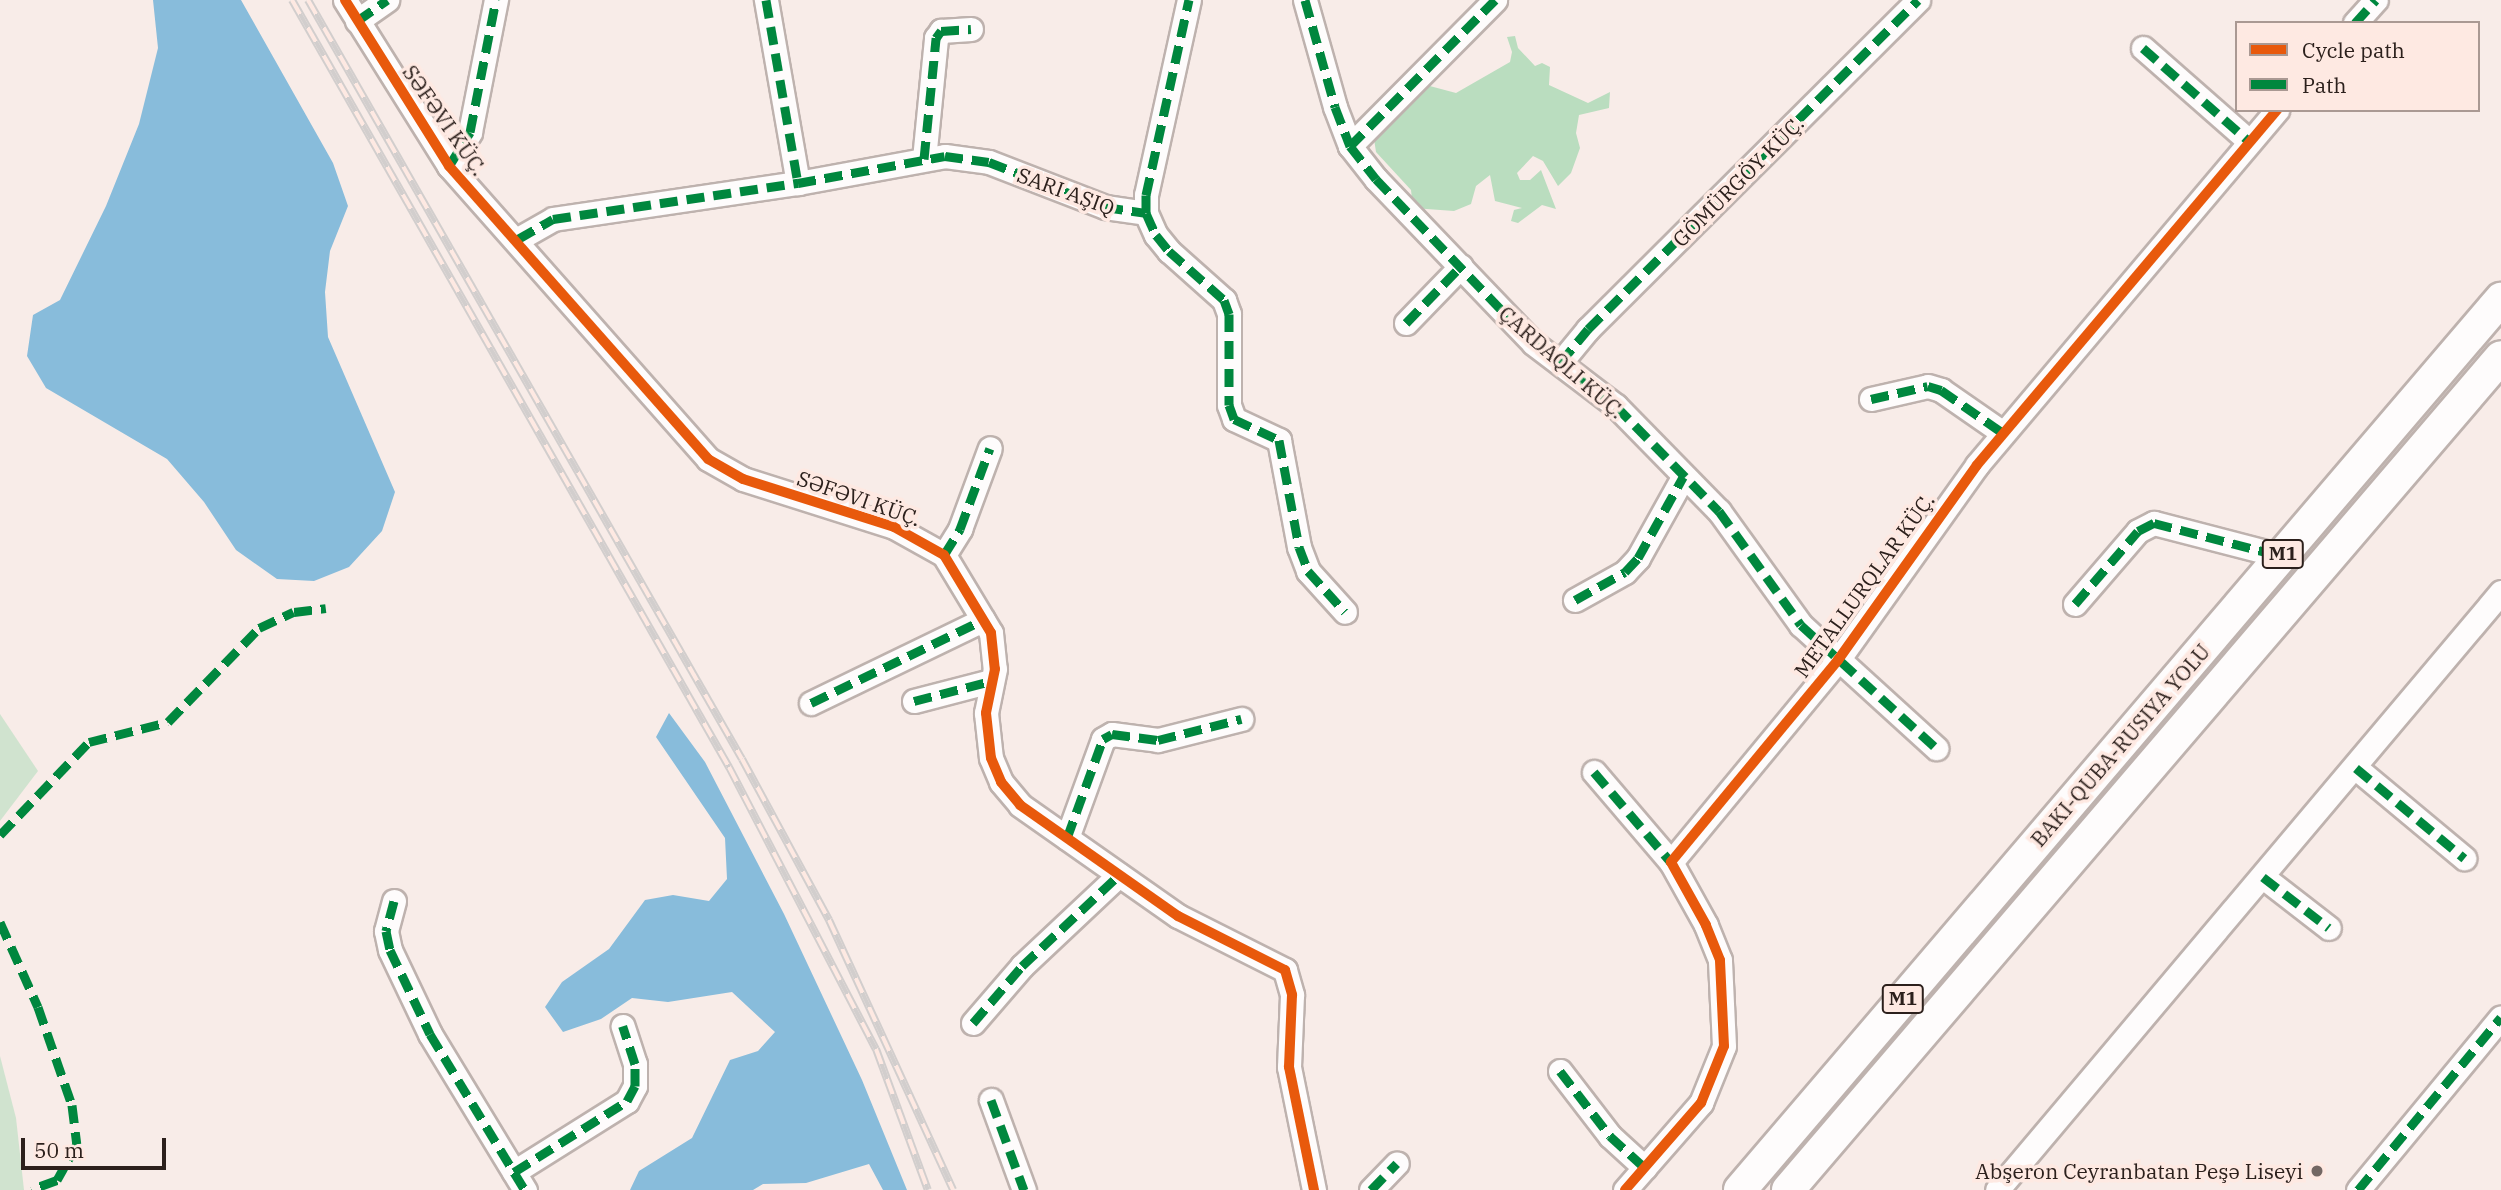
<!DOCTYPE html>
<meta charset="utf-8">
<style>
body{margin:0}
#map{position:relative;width:2501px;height:1190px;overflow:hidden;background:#f8ece8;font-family:"IBM Plex Serif",serif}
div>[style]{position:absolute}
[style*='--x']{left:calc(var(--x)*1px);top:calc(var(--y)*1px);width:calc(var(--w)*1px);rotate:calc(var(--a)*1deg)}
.green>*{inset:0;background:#d0e3cf}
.forest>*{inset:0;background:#baddbf}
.water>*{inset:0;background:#88bcdb}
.roads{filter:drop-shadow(2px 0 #beb2ae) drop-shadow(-2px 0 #beb2ae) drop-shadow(0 2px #beb2ae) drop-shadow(0 -2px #beb2ae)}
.minor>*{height:23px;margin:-11.5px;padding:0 11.5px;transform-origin:11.5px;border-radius:11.5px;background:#fefcfc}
.highway>*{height:32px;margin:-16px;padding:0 16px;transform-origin:16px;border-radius:16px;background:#fefcfc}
.rail>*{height:8px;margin-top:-4px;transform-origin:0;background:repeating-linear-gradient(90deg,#fee9e2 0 16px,#d2cecd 0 32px);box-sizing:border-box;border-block:2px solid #d2cecd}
.quiet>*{height:9px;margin-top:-4.5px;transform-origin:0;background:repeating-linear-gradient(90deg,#00873e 0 18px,transparent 0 27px)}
.cycleway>*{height:10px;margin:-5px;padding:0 5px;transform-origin:5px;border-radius:5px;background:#e8590c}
.dots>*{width:19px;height:19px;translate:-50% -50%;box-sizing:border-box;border:4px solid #fee9e2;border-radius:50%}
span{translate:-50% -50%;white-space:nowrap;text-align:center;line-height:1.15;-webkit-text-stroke:7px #fee9e2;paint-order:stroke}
.shield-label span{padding:2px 5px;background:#fee9e2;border:2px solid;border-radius:5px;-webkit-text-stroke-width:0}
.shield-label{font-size:19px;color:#2c201c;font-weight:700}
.street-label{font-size:21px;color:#2c201c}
.poi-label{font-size:21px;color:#2c201c}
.right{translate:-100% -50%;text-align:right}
.legend{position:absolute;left:2235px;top:21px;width:245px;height:91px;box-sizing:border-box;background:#fee9e2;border:2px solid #aa9993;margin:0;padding:9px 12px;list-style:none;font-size:21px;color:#2c201c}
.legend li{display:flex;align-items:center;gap:14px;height:35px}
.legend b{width:35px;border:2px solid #aa9993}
.scale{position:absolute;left:21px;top:1138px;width:145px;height:32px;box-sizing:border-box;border:4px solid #2c201c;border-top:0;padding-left:9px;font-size:21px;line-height:24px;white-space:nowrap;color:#2c201c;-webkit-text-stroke:5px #fee9e2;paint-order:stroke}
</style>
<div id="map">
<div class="green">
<div style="clip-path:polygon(0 714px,38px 771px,0 821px)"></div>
<div style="clip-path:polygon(0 1056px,16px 1118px,24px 1190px,0 1190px)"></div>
</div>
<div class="forest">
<div style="clip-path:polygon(1515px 36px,1518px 48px,1535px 66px,1542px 63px,1550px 67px,1549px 85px,1588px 103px,1610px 92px,1609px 108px,1579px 115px,1576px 133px,1580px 148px,1571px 173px,1558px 186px,1543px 161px,1533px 156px,1517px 173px,1520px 180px,1530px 180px,1541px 170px,1556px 209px,1542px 205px,1518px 223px,1511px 221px,1514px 210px,1522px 208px,1495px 201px,1490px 175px,1476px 186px,1471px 204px,1454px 211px,1413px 208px,1411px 190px,1376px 152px,1374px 139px,1426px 85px,1456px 93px,1510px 62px,1512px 52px,1507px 37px)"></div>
</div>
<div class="water">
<div style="clip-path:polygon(153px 0,241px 0,333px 163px,348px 206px,330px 251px,325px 292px,328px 337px,395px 492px,382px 531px,349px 567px,314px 581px,277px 579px,236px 550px,204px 502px,167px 459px,46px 388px,27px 356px,33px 315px,60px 300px,106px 206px,139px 124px,158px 48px)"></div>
<div style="clip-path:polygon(669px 713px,705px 762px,784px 914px,862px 1080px,907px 1190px,883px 1190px,869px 1164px,806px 1183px,763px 1184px,753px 1190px,630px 1190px,639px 1171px,692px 1138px,730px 1060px,758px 1051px,775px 1032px,732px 992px,668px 1002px,632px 998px,601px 1019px,563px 1032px,545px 1007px,562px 982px,609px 949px,645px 900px,673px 895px,709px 901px,727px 879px,725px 838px,656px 737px)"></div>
</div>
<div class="roads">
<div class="minor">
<div style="--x:345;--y:0;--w:196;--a:57.9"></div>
<div style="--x:449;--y:166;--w:391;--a:48.5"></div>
<div style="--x:708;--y:459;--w:40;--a:29.7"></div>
<div style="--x:743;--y:479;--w:158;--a:17.6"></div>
<div style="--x:894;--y:527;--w:57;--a:29.2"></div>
<div style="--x:944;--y:555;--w:91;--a:58.9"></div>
<div style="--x:991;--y:633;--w:36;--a:84"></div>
<div style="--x:995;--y:669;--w:45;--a:101.6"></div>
<div style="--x:986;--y:713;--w:45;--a:83.7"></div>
<div style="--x:991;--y:758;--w:26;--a:67"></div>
<div style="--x:1001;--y:782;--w:30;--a:50"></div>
<div style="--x:1020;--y:805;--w:193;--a:35.1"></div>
<div style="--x:1178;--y:916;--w:120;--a:26.8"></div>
<div style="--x:1285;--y:970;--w:26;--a:74"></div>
<div style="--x:1292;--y:995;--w:72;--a:92.4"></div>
<div style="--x:1289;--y:1067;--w:126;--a:78.5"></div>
<div style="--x:766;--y:0;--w:186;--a:80.1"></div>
<div style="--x:1305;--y:0;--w:111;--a:74.3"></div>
<div style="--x:1335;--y:107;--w:42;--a:69"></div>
<div style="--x:1350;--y:146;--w:42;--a:51.8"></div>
<div style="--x:1376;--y:179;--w:227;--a:46.2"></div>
<div style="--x:1533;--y:343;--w:104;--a:37.2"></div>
<div style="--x:1616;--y:406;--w:147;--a:45.6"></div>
<div style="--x:1719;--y:511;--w:140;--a:54.3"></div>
<div style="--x:1801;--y:625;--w:183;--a:42.3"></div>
<div style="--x:357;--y:21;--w:37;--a:-35"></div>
<div style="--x:2355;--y:23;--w:31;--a:-48"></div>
<div style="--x:2143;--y:48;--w:141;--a:41.3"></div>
<div style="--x:1350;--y:146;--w:206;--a:-45.2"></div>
<div style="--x:924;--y:159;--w:122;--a:-84.3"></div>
<div style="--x:936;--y:38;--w:9;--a:-54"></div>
<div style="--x:941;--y:31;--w:30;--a:-4"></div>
<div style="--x:449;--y:166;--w:40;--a:-58"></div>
<div style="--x:470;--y:132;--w:135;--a:-78.9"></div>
<div style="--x:1146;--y:213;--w:18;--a:-90"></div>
<div style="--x:1146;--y:195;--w:200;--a:-77.6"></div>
<div style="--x:518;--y:239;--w:40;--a:-29.7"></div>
<div style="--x:553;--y:219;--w:248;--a:-8.4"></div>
<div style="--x:798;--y:183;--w:149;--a:-10.4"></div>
<div style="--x:945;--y:156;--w:44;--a:7.8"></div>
<div style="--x:989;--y:162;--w:124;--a:21.2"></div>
<div style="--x:1105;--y:207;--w:41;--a:8.3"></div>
<div style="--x:1146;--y:213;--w:24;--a:66"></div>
<div style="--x:1156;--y:235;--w:21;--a:51"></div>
<div style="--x:1169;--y:251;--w:74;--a:41.7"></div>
<div style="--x:1224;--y:300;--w:15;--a:70"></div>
<div style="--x:1229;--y:314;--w:91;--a:90"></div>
<div style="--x:1229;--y:405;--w:15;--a:70"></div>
<div style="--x:1234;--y:419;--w:50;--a:25"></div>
<div style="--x:1279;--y:440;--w:109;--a:79.4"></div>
<div style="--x:1299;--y:547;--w:26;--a:69"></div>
<div style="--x:1308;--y:571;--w:55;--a:47.9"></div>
<div style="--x:1406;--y:323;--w:79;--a:-46"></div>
<div style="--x:1560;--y:363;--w:44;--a:-50.5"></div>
<div style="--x:1588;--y:329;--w:466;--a:-44.9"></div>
<div style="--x:1871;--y:399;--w:58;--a:-12.8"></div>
<div style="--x:1928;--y:386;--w:14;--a:17"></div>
<div style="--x:1941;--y:390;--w:75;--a:34.7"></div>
<div style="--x:944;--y:555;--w:31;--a:-58"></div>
<div style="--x:960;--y:529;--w:86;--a:-69.7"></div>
<div style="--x:1575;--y:600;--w:57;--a:-29.2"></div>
<div style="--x:1625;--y:572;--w:19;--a:-47"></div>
<div style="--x:1638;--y:558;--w:93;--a:-60.9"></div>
<div style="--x:2075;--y:604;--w:96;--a:-49.2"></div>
<div style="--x:2138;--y:531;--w:18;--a:-27"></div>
<div style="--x:2154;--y:523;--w:132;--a:14.5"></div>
<div style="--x:914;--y:701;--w:80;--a:-14.6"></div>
<div style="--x:811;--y:703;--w:191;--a:-25.8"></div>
<div style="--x:2356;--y:768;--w:141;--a:39.8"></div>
<div style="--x:1594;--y:772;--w:118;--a:49.5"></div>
<div style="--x:1067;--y:838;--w:105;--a:-70"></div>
<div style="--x:1103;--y:739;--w:10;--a:-29"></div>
<div style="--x:1112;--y:734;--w:46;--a:7.4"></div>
<div style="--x:1158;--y:740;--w:86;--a:-14.2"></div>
<div style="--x:2263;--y:877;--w:83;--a:37.7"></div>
<div style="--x:394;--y:901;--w:31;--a:105"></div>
<div style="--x:386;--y:931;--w:19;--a:78"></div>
<div style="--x:390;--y:950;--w:93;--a:64.5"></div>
<div style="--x:430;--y:1034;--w:183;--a:58.7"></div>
<div style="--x:973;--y:1023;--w:75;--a:-49.3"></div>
<div style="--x:1022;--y:966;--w:133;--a:-43.2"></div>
<div style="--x:1560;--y:1071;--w:82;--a:52.4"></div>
<div style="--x:1610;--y:1136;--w:47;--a:42.4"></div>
<div style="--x:991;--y:1100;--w:96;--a:69.9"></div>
<div style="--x:514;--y:1172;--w:133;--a:-32.1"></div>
<div style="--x:627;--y:1101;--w:17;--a:-62"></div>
<div style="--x:635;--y:1086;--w:22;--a:-90"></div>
<div style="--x:635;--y:1064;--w:40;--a:-108"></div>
<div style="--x:1371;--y:1190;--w:37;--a:-46"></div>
<div style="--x:1625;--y:1190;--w:116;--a:-48.9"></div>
<div style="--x:1701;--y:1103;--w:61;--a:-68"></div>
<div style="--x:1724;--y:1046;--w:86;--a:-92.7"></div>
<div style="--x:1720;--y:960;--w:38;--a:-112"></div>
<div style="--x:1706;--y:925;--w:72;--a:-119.1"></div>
<div style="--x:1671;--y:862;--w:262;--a:-50.4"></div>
<div style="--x:1838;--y:660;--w:239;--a:-54.5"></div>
<div style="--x:1977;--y:465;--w:465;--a:-49.8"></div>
<div style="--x:1997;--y:1190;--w:782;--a:-49.88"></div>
<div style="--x:2358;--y:1190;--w:224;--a:-50.4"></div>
</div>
<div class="highway">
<div style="--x:1740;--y:1190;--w:1172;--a:-49.5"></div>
<div style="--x:1788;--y:1190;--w:1096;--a:-49.44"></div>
</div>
</div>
<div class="rail">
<div style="--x:292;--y:0;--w:883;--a:60.33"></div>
<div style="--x:729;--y:767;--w:318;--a:62.5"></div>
<div style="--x:876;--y:1049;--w:150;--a:69.8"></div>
<div style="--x:308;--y:0;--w:874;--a:60.24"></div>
<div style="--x:742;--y:759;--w:183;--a:61.6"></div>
<div style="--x:829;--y:920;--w:297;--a:65.3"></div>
</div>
<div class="quiet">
<div style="--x:766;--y:0;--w:186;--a:80.1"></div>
<div style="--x:1305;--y:0;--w:111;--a:74.3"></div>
<div style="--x:1335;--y:107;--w:42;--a:69"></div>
<div style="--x:1350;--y:146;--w:42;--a:51.8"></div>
<div style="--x:1376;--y:179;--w:227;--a:46.2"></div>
<div style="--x:1533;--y:343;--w:104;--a:37.2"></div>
<div style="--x:1616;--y:406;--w:147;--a:45.6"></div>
<div style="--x:1719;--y:511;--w:140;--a:54.3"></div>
<div style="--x:1801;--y:625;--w:183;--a:42.3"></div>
<div style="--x:357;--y:21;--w:37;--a:-35"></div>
<div style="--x:2355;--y:23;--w:31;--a:-48"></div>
<div style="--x:2143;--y:48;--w:141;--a:41.3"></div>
<div style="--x:1350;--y:146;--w:206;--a:-45.2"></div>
<div style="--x:924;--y:159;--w:122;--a:-84.3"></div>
<div style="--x:936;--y:38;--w:9;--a:-54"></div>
<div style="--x:941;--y:31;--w:30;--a:-4"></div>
<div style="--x:449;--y:166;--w:40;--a:-58"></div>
<div style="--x:470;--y:132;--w:135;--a:-78.9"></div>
<div style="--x:1146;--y:213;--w:18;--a:-90"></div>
<div style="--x:1146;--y:195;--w:200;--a:-77.6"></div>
<div style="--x:518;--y:239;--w:40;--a:-29.7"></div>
<div style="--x:553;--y:219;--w:248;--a:-8.4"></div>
<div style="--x:798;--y:183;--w:149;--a:-10.4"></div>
<div style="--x:945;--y:156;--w:44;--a:7.8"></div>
<div style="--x:989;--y:162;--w:124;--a:21.2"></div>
<div style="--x:1105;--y:207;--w:41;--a:8.3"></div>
<div style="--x:1146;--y:213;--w:24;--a:66"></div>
<div style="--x:1156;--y:235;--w:21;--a:51"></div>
<div style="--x:1169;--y:251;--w:74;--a:41.7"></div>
<div style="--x:1224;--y:300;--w:15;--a:70"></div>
<div style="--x:1229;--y:314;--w:91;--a:90"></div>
<div style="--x:1229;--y:405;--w:15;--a:70"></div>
<div style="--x:1234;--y:419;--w:50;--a:25"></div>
<div style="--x:1279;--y:440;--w:109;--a:79.4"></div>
<div style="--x:1299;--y:547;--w:26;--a:69"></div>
<div style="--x:1308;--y:571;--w:55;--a:47.9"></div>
<div style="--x:1406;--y:323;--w:79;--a:-46"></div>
<div style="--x:1560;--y:363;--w:44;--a:-50.5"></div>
<div style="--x:1588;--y:329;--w:466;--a:-44.9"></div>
<div style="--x:1871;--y:399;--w:58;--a:-12.8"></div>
<div style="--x:1928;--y:386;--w:14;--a:17"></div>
<div style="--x:1941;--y:390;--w:75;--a:34.7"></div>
<div style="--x:944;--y:555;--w:31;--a:-58"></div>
<div style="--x:960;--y:529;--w:86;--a:-69.7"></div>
<div style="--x:1575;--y:600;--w:57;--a:-29.2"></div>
<div style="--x:1625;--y:572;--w:19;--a:-47"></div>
<div style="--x:1638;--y:558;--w:93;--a:-60.9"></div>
<div style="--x:2075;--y:604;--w:96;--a:-49.2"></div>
<div style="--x:2138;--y:531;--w:18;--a:-27"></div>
<div style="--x:2154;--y:523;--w:132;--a:14.5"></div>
<div style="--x:914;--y:701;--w:80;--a:-14.6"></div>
<div style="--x:811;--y:703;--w:191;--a:-25.8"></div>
<div style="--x:2356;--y:768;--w:141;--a:39.8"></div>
<div style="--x:1594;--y:772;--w:118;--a:49.5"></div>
<div style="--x:0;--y:835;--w:129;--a:-46.3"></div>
<div style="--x:89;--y:742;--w:81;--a:-14.2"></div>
<div style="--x:168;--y:722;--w:131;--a:-45.9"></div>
<div style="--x:259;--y:628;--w:38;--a:-25"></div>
<div style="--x:294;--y:612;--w:32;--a:-7"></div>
<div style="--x:1067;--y:838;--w:105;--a:-70"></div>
<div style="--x:1103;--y:739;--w:10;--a:-29"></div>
<div style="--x:1112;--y:734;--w:46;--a:7.4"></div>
<div style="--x:1158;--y:740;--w:86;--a:-14.2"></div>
<div style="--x:2263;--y:877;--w:83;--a:37.7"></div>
<div style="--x:394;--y:901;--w:31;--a:105"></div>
<div style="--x:386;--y:931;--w:19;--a:78"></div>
<div style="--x:390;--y:950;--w:93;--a:64.5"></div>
<div style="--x:430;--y:1034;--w:183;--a:58.7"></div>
<div style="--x:0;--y:922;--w:93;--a:65.9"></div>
<div style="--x:38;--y:1007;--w:104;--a:70.9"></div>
<div style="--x:72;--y:1105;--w:39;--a:83"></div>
<div style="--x:77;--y:1144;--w:41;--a:119.1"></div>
<div style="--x:57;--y:1180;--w:27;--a:160"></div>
<div style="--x:973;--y:1023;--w:75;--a:-49.3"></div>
<div style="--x:1022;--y:966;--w:133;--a:-43.2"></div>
<div style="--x:1560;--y:1071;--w:82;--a:52.4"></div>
<div style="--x:1610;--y:1136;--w:47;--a:42.4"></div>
<div style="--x:991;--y:1100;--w:96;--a:69.9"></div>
<div style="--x:514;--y:1172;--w:133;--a:-32.1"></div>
<div style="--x:627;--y:1101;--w:17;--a:-62"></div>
<div style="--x:635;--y:1086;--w:22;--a:-90"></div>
<div style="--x:635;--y:1064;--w:40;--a:-108"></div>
<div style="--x:1371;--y:1190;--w:37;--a:-46"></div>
<div style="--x:2358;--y:1190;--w:224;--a:-50.4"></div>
</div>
<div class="cycleway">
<div style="--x:345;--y:0;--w:196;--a:57.9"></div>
<div style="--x:449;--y:166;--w:391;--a:48.5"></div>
<div style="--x:708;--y:459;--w:40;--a:29.7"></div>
<div style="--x:743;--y:479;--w:158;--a:17.6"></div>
<div style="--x:894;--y:527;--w:57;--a:29.2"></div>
<div style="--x:944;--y:555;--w:91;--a:58.9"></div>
<div style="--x:991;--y:633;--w:36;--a:84"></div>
<div style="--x:995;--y:669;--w:45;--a:101.6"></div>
<div style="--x:986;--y:713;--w:45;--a:83.7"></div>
<div style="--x:991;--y:758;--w:26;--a:67"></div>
<div style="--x:1001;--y:782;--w:30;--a:50"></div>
<div style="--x:1020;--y:805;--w:193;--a:35.1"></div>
<div style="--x:1178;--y:916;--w:120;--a:26.8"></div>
<div style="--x:1285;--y:970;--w:26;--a:74"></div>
<div style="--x:1292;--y:995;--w:72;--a:92.4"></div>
<div style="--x:1289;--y:1067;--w:126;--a:78.5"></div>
<div style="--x:1625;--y:1190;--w:116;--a:-48.9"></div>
<div style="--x:1701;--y:1103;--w:61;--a:-68"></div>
<div style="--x:1724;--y:1046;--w:86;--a:-92.7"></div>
<div style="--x:1720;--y:960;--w:38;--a:-112"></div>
<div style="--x:1706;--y:925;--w:72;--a:-119.1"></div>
<div style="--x:1671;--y:862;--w:262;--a:-50.4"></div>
<div style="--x:1838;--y:660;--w:239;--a:-54.5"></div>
<div style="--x:1977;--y:465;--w:465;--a:-49.8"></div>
</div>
<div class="dots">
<div style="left:2317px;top:1171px;background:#736763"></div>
</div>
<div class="shield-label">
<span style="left:2283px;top:554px">M1</span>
<span style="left:1903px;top:999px">M1</span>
</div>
<div class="street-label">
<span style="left:445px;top:120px;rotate:55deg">SƏFƏVI KÜÇ.</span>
<span style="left:1738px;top:181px;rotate:-45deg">GÖMÜRGÖY KÜÇ.</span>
<span style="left:1066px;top:191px;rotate:20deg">SARI AŞIQ</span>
<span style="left:1562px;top:362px;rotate:41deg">ÇARDAQLI KÜÇ.</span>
<span style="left:859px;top:498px;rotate:19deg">SƏFƏVI KÜÇ.</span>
<span style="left:1864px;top:585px;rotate:-54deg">METALLURQLAR KÜÇ.</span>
<span style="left:2120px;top:745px;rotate:-49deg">BAKI-QUBA-RUSIYA YOLU</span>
</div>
<div class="poi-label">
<span class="right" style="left:2303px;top:1171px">Abşeron Ceyranbatan Peşə Liseyi</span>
</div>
<ul class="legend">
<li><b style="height:9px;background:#e8590c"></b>Cycle path</li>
<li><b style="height:9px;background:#00873e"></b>Path</li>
</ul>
<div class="scale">50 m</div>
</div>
